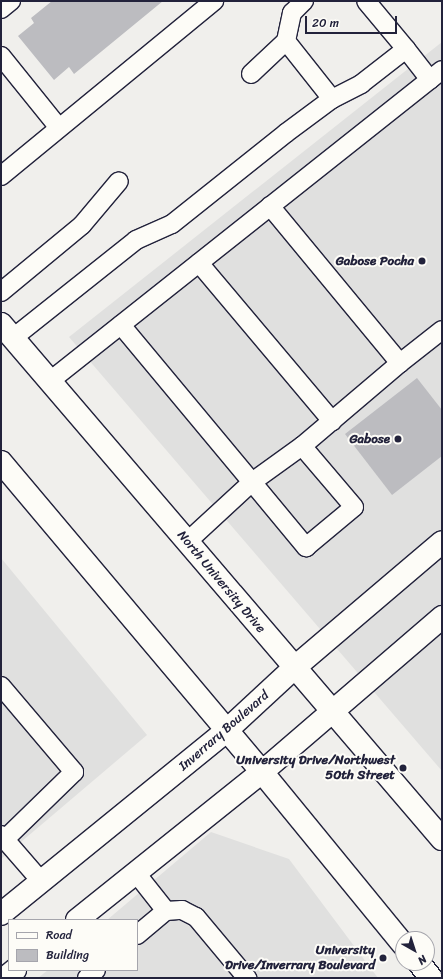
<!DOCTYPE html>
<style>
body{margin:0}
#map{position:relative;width:443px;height:979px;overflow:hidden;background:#f0efec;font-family:Sriracha,sans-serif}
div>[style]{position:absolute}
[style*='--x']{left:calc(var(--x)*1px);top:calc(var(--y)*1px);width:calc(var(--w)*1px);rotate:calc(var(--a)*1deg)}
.built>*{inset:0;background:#e0e0df}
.building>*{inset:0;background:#bcbcc0}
.roads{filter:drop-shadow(1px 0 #22223b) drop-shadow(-1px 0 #22223b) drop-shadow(0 1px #22223b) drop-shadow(0 -1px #22223b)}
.service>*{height:18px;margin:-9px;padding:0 9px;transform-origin:9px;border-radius:9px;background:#fdfcf7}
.tertiary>*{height:22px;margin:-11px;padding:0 11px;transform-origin:11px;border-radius:11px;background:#fdfcf7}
.primary>*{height:22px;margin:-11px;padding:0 11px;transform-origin:11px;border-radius:11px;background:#fdfcf7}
.dots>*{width:11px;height:11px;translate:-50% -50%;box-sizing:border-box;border:2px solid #fdfcf7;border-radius:50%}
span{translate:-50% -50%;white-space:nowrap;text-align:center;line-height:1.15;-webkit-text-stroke:4px #fdfcf7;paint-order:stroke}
.poi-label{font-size:13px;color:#22223b;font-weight:700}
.right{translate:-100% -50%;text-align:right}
.street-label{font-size:13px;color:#22223b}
.frame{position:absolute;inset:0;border:2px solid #22223b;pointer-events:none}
.legend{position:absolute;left:8px;top:919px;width:130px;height:52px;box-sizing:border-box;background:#fdfcf7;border:1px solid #a5a5ac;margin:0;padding:5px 7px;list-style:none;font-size:12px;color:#22223b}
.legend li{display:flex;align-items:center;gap:8px;height:20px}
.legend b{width:20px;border:1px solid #a5a5ac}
.north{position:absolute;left:395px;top:931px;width:40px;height:40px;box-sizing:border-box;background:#fdfcf7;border:1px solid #a5a5ac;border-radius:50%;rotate:141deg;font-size:11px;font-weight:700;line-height:16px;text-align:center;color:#22223b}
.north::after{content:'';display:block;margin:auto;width:14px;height:18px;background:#22223b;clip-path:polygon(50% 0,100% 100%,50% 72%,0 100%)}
.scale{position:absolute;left:305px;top:16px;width:92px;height:18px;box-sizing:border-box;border:2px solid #22223b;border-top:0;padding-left:5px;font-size:12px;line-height:14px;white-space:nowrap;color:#22223b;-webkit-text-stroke:3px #fdfcf7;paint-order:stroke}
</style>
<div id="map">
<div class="built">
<div style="clip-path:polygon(442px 42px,442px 771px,69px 337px)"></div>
<div style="clip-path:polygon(1px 558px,147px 735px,1px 859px)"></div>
<div style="clip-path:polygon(211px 832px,289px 859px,378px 978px,38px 978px,48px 970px,137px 970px,137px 920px,107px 920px)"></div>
</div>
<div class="building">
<div style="clip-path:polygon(52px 1px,163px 1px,74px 74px,69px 67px,54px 80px,18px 36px,34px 23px,31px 18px)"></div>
<div style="clip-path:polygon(417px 378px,442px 410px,442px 456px,392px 495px,345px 434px)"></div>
</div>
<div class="roads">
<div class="service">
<div style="--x:1;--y:9;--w:13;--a:-39"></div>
<div style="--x:286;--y:41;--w:29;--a:-78"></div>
<div style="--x:292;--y:13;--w:17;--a:-45"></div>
<div style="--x:406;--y:49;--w:39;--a:52"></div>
<div style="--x:1;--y:56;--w:92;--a:51.1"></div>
<div style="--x:332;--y:99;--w:33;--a:-27"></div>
<div style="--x:361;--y:84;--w:57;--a:-37.9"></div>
<div style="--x:406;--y:49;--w:62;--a:-129.8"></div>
<div style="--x:1;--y:176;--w:276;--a:-39.4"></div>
<div style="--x:270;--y:206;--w:204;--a:50.4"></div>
<div style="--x:400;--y:363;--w:128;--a:139.7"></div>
<div style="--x:199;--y:263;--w:207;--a:49.9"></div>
<div style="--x:1;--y:292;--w:105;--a:-39.6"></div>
<div style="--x:82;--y:225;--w:57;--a:-49.9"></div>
<div style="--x:121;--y:325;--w:204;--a:50.2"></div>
<div style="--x:252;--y:482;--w:85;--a:50.3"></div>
<div style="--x:306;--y:547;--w:62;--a:-39.8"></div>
<div style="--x:354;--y:507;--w:80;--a:-130.4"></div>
<div style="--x:302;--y:446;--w:62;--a:144.2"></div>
<div style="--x:252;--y:482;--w:88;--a:137.3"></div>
<div style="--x:13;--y:338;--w:157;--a:-38.5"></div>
<div style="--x:136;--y:240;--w:39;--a:-24"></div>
<div style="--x:172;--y:224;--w:146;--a:-38.6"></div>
<div style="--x:286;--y:133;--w:57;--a:-36.5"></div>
<div style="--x:332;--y:99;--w:74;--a:-128.4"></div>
<div style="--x:286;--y:41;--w:48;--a:136.7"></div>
<div style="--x:400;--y:363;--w:53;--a:-38.2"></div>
<div style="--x:50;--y:381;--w:500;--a:-38.43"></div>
<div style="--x:1;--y:686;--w:113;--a:49.7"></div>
<div style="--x:74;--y:772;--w:96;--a:135.8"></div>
<div style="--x:1;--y:835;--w:61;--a:49"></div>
<div style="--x:136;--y:873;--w:48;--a:51.7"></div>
<div style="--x:137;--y:935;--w:38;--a:-40"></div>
<div style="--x:166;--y:911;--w:16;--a:-4"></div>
<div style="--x:182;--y:910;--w:16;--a:27"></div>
<div style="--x:196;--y:917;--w:80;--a:50.1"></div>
<div style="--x:87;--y:978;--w:12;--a:-42"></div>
</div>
<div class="tertiary">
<div style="--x:1;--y:914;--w:290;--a:-39.1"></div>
<div style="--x:226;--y:731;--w:93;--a:-42.8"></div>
<div style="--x:294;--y:668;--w:194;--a:-40.4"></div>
<div style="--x:77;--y:920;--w:237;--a:-38.7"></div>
<div style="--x:262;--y:772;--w:238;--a:-40.7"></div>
<div style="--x:5;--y:978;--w:13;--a:-39"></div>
</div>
<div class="primary">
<div style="--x:1;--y:324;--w:678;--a:49.43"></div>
<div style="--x:1;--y:462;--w:405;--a:49.9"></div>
<div style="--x:262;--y:772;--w:222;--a:50.7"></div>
<div style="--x:419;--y:963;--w:19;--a:51"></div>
</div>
</div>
<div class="dots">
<div style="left:422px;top:261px;background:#22223b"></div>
<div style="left:398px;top:439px;background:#22223b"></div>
<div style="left:403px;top:768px;background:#22223b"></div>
<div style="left:383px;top:958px;background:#22223b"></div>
</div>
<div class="poi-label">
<span class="right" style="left:414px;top:261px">Gabose Pocha</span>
<span class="right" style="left:390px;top:439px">Gabose</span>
<span class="right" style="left:395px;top:768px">University Drive/Northwest<br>50th Street</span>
<span class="right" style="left:375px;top:958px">University<br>Drive/Inverrary Boulevard</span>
</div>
<div class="street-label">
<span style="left:221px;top:582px;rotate:50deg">North University Drive</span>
<span style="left:224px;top:731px;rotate:-41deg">Inverrary Boulevard</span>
</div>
<div class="frame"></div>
<ul class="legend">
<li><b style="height:5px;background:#fdfcf7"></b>Road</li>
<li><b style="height:11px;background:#bcbcc0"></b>Building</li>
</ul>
<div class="north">N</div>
<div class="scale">20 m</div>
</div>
